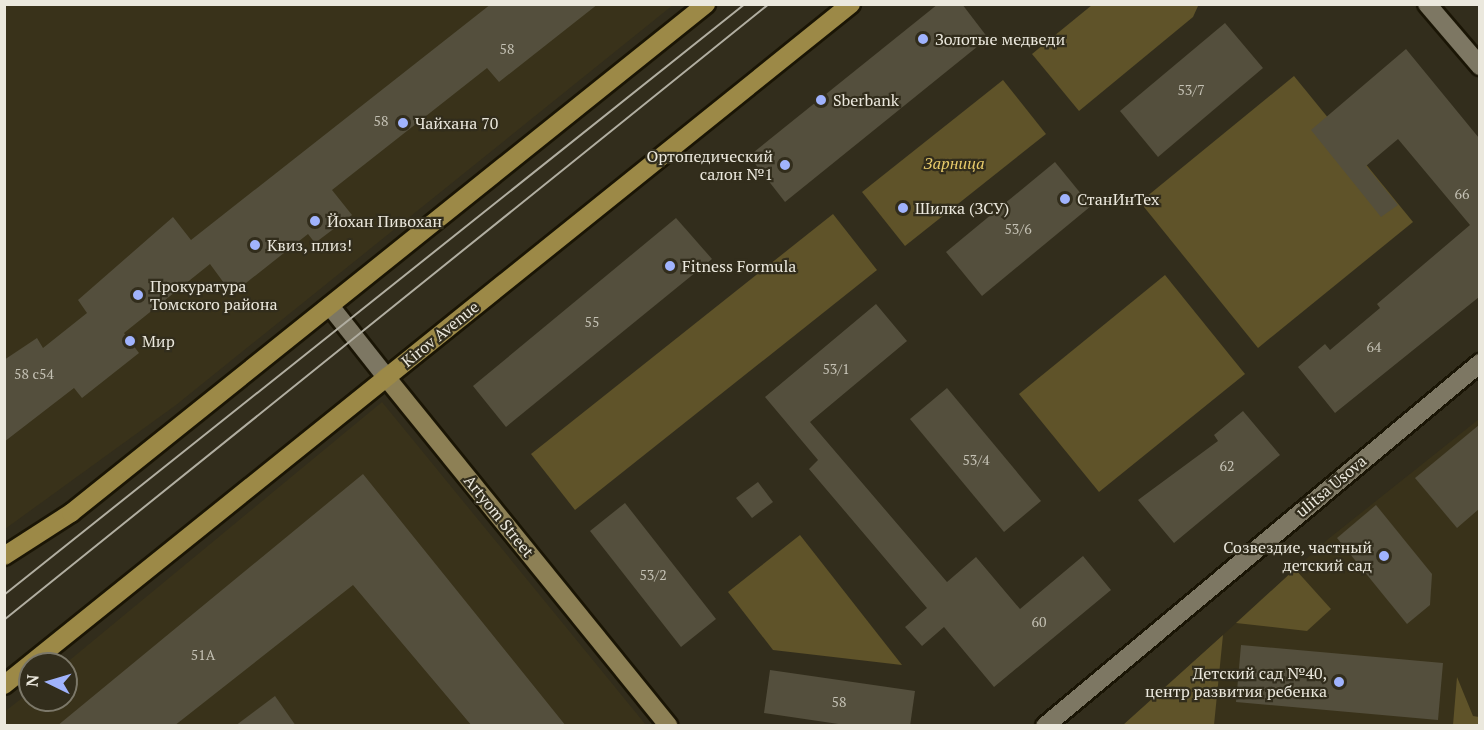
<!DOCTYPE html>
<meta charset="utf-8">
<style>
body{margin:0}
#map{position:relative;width:1484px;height:730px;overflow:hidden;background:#322d1c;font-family:"PT Serif",serif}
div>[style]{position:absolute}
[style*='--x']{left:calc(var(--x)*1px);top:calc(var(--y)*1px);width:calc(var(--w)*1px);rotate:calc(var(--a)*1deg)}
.built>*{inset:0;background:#39321a}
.green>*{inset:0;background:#5f5329}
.building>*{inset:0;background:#544f3d}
.roads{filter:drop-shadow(2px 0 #1a1505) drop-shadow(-2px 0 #1a1505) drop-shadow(0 2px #1a1505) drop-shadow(0 -2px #1a1505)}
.minor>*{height:18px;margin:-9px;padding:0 9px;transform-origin:9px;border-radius:9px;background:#7d7763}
.tertiary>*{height:18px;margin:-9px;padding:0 9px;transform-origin:9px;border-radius:9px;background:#7d7763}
.secondary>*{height:18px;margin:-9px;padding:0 9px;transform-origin:9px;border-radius:9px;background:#8d8055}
.primary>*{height:18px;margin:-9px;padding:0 9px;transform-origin:9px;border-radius:9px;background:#9c8947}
.tram>*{height:1.5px;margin:-0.75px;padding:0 0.75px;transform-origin:0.75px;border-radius:0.75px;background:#b1aea1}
.dots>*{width:16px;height:16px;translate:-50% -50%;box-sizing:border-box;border:3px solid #322d1c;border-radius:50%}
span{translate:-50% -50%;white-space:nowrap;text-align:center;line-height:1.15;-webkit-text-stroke:4.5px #322d1c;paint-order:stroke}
.number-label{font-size:14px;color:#c5c2b5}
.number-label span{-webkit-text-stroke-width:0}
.poi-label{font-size:16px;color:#ebe8dd}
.left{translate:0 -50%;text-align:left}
.right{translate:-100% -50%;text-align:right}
.park-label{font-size:16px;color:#e9cc6b;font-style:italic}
.street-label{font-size:16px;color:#ebe8dd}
.frame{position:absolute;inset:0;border:6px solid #ebe8dd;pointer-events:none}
.north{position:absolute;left:18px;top:652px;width:60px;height:60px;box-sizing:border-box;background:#322d1c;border:2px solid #7c7869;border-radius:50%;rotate:275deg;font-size:16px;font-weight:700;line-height:24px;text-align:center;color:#ebe8dd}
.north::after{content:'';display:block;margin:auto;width:21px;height:27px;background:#a0b3fd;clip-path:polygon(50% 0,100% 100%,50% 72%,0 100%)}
</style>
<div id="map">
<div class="built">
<div style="clip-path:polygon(4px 5px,673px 5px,176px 405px,5px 529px)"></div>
<div style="clip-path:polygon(382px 402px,646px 725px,5px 726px,4px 712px,30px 692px,30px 700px,66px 700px,65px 664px)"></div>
<div style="clip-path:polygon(1479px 419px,1479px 725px,1123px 726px,1327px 540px)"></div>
</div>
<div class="green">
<div style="clip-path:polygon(1092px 5px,1198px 6px,1193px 17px,1079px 111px,1032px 54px)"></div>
<div style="clip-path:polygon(1294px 76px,1413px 222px,1258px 348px,1140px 202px)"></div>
<div style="clip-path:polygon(1003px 80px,1046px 134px,905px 246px,862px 192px)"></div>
<div style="clip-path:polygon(833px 214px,877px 270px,575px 510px,531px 454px)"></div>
<div style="clip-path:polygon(1165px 275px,1245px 374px,1099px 492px,1019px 394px)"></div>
<div style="clip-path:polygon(800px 535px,902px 665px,773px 650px,728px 592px)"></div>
<div style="clip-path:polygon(1295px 569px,1331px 609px,1307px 631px,1236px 623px)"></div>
<div style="clip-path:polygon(1223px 635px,1214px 725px,1123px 725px)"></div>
<div style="clip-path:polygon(1457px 677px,1473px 716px,1479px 717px,1479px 725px,1453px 725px)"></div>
</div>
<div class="building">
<div style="clip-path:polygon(491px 4px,598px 4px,499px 82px,487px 68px,332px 190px,352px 215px,315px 243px,308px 234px,232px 294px,210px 264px,124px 333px,139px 353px,82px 398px,74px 388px,4px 442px,4px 360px,37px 338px,43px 348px,87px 313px,78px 300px,173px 217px,191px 240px)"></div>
<div style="clip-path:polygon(938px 4px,962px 4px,988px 38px,785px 202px,749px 156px)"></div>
<div style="clip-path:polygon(1225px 23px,1263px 68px,1158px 157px,1120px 111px)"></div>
<div style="clip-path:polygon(1406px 49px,1479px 138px,1479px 297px,1335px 413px,1298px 367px,1325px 344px,1330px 350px,1380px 308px,1377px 304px,1470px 225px,1398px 139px,1366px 166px,1398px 205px,1381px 217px,1311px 130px)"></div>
<div style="clip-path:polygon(1055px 162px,1091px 206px,982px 296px,946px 252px)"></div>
<div style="clip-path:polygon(676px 218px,712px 259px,506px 427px,473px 386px)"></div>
<div style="clip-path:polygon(876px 304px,907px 341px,810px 422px,947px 582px,976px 557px,1020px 609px,1083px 556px,1111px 590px,994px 687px,944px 627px,922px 646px,905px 627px,927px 608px,809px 469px,818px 460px,765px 397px)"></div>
<div style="clip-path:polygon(947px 388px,1041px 501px,1004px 532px,910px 419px)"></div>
<div style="clip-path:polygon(1243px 411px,1280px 455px,1174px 543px,1138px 500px,1218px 441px,1214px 435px)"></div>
<div style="clip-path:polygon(1479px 425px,1479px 509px,1457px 528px,1415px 478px)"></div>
<div style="clip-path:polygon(363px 474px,566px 726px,472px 726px,353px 585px,174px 726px,57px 726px)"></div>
<div style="clip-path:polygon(758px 482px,773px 502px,752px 518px,736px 498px)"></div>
<div style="clip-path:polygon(625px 503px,716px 619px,681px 647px,590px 531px)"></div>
<div style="clip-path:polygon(1376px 505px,1432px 574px,1430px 605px,1407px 624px,1337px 538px)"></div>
<div style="clip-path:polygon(1241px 645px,1443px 663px,1438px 720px,1236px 702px)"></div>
<div style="clip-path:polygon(770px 670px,915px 691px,910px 726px,852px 726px,764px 713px)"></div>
<div style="clip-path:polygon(275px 696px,296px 726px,235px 726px)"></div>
</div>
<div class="roads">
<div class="minor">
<div style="--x:1427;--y:4;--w:82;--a:49.5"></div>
<div style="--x:1045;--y:726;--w:567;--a:-39.84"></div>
</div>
<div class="tertiary">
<div style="--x:330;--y:306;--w:90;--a:51.7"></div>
</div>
<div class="secondary">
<div style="--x:386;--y:377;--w:449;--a:51"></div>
</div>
<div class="primary">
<div style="--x:4;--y:556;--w:80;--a:-32.7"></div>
<div style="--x:71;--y:513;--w:814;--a:-38.71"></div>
<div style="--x:4;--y:685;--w:1087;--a:-38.8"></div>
</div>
</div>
<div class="tram">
<div style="--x:4;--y:595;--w:948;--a:-38.57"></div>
<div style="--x:4;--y:620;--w:982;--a:-38.84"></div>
</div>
<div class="dots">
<div style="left:923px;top:39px;background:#a0b3fd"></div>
<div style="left:821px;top:100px;background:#a0b3fd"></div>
<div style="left:403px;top:123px;background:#a0b3fd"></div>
<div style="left:785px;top:165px;background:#a0b3fd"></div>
<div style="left:1065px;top:199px;background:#a0b3fd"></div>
<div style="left:903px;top:208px;background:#a0b3fd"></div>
<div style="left:315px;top:221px;background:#a0b3fd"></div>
<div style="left:255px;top:245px;background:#a0b3fd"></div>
<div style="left:670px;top:266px;background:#a0b3fd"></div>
<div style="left:138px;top:295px;background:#a0b3fd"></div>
<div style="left:130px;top:341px;background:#a0b3fd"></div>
<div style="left:1384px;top:556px;background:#a0b3fd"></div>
<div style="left:1339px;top:682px;background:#a0b3fd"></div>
</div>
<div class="number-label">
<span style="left:507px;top:49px">58</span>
<span style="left:1191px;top:90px">53/7</span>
<span style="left:381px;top:121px">58</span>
<span style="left:1462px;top:194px">66</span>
<span style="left:1018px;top:229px">53/6</span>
<span style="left:592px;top:322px">55</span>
<span style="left:1374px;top:347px">64</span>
<span style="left:836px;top:369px">53/1</span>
<span style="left:34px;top:374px">58 с54</span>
<span style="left:976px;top:460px">53/4</span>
<span style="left:1227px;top:466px">62</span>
<span style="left:653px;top:575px">53/2</span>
<span style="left:1039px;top:622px">60</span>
<span style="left:203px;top:655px">51А</span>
<span style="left:839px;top:702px">58</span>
</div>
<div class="poi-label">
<span class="left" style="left:935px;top:39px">Золотые медведи</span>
<span class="left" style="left:833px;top:100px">Sberbank</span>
<span class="left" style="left:415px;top:123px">Чайхана 70</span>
<span class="right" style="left:773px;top:165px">Ортопедический<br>салон №1</span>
<span class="left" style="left:1077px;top:199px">СтанИнТех</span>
<span class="left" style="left:915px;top:208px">Шилка (ЗСУ)</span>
<span class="left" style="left:327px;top:221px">Йохан Пивохан</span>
<span class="left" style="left:267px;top:245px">Квиз, плиз!</span>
<span class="left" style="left:682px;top:266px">Fitness Formula</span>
<span class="left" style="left:150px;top:295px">Прокуратура<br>Томского района</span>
<span class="left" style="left:142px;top:341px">Мир</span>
<span class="right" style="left:1372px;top:556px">Созвездие, частный<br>детский сад</span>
<span class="right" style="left:1327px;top:682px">Детский сад №40,<br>центр развития ребенка</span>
</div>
<div class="park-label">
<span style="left:954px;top:163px">Зарница</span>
</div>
<div class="street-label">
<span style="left:440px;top:334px;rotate:-39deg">Kirov Avenue</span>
<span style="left:1331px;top:486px;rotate:-40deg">ulitsa Usova</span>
<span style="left:499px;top:516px;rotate:51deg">Artyom Street</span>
</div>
<div class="frame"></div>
<div class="north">N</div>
</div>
